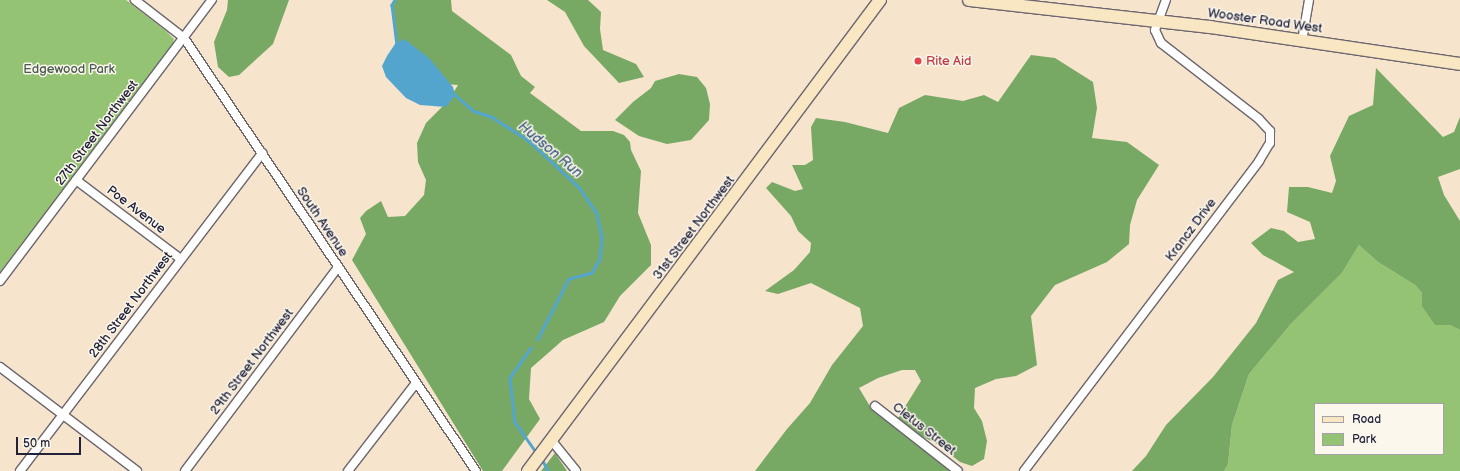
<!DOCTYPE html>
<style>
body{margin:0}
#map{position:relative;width:1460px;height:471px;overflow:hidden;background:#f6e4cd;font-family:"Balsamiq Sans",sans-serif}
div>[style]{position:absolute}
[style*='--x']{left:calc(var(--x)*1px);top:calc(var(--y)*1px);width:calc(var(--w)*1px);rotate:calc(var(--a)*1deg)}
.green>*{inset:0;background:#94c373}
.forest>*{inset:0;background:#77a965}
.water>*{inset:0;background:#54a5ce}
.stream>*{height:2.5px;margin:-1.25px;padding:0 1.25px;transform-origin:1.25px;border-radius:1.25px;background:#54a5ce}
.roads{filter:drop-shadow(1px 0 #6c666e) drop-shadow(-1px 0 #6c666e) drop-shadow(0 1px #6c666e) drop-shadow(0 -1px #6c666e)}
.street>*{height:8px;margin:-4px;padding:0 4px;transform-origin:4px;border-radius:4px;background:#fff}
.secondary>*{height:12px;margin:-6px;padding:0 6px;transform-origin:6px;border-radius:6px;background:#f9e7c3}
.dots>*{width:11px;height:11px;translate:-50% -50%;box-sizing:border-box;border:2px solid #fbf7ec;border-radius:50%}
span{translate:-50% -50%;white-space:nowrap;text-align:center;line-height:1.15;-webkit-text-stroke:3px #fbf7ec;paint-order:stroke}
.street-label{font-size:13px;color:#22223b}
.health-label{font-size:13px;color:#be3a42}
.left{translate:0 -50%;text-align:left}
.park-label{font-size:13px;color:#4a5a4f}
.water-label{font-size:14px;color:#365676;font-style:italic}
.legend{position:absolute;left:1314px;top:403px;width:130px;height:52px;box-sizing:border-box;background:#fbf7ec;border:1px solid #a4a2a5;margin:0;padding:5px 7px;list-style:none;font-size:12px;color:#22223b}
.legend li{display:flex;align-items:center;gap:8px;height:20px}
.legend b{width:20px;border:1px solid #a4a2a5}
.scale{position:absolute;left:16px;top:437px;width:65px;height:18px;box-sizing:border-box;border:2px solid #22223b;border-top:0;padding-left:5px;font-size:12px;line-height:14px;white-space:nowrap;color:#22223b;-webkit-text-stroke:3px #fbf7ec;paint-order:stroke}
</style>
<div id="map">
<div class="green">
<div style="clip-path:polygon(0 0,126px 0,166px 31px,174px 39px,172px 47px,0 272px)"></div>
<div style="clip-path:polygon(evenodd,1359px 245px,1378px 262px,1415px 285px,1422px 293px,1435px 325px,1450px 325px,1460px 330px,1460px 471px,1224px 471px,1228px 464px,1232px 425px,1249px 374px,1290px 325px,1342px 273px,1359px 245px,1315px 404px,1443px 404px,1443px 454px,1315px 454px,1315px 404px)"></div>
</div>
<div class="forest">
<div style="clip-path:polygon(228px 0,289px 0,273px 44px,239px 75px,229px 77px,218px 67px,214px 42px,227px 10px)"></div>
<div style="clip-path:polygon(395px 0,451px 0,452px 11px,511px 55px,521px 76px,535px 87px,530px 93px,581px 131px,613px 131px,624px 135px,630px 142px,631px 150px,641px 171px,638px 213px,651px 245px,651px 265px,620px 296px,604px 322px,563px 340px,531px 368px,529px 399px,540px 419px,502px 471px,483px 471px,352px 260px,366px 234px,360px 218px,366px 211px,381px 201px,388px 217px,405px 216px,424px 195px,426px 180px,418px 162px,417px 143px,426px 123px,448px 101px,458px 85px,444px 84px,398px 48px,392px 5px)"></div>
<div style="clip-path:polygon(547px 0,588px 0,601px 12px,600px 29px,603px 50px,636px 64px,644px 77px,619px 83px,584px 46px,565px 12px)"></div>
<div style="clip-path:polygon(1031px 55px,1055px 58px,1093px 82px,1097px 108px,1092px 138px,1127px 142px,1159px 165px,1137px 200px,1130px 225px,1129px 244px,1107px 262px,1055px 285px,1031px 316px,1037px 365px,1016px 376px,996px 379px,975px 388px,974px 408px,982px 421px,987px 441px,984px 459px,972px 466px,960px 462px,939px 445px,912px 431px,898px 418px,921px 381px,915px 370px,902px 370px,878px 378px,859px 388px,871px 408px,875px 406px,958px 471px,755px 471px,787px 429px,810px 403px,832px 365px,863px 326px,860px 308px,811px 283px,778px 294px,765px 291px,794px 270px,810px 252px,811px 243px,798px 231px,791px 216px,766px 188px,772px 182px,795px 191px,803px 189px,792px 165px,805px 165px,813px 160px,811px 127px,816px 118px,845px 122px,888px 133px,899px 108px,925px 95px,963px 101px,984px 95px,998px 102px)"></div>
<div style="clip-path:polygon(1376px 68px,1443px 137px,1454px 132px,1460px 117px,1460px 169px,1438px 177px,1444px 195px,1460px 221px,1460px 330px,1450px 325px,1435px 325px,1422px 306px,1422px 293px,1415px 285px,1378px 262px,1359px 245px,1342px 273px,1290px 325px,1249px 374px,1232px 425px,1228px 464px,1224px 471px,1132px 471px,1146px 456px,1166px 425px,1213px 377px,1256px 323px,1278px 280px,1294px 272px,1263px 255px,1251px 243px,1271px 228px,1284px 231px,1298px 242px,1315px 239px,1310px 222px,1287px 212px,1289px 187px,1308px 187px,1332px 193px,1336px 181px,1330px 156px,1349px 116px,1373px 105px)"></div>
<div style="clip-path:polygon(679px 74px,697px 77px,706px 88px,710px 104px,709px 120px,691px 140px,667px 144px,639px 136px,615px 120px,633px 102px,651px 88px,655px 81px)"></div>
<div style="clip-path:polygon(555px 453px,567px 471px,541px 471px)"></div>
</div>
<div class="water">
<div style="clip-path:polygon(404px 39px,429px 58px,453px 87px,455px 95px,446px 107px,420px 105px,406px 98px,386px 77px,382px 66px,387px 56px,395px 44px)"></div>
</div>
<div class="stream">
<div style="--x:395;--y:0;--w:6;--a:121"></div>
<div style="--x:392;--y:5;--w:40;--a:82.9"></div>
<div style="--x:453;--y:93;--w:28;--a:41"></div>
<div style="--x:474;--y:111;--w:19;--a:18"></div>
<div style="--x:492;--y:117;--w:43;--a:32.6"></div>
<div style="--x:528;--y:140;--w:69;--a:42.7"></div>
<div style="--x:579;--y:187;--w:32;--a:56"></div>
<div style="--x:597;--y:214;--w:24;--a:78"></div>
<div style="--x:602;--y:237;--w:22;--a:95"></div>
<div style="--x:600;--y:259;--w:16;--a:120"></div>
<div style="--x:592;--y:273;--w:24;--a:165"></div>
<div style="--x:569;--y:279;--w:68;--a:117.3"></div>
<div style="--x:531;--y:348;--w:37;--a:125"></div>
<div style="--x:510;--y:378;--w:44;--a:83.5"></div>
<div style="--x:515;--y:422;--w:39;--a:55"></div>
<div style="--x:542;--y:459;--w:13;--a:63"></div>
</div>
<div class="roads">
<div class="street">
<div style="--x:135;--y:0;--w:62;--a:37.8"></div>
<div style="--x:184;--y:38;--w:522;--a:56.01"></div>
<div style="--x:1302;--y:41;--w:42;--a:-80.3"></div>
<div style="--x:76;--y:180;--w:131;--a:37"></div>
<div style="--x:0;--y:281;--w:352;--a:-53"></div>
<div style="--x:0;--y:367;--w:172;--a:37.2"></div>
<div style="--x:875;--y:406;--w:105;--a:38.1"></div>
<div style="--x:552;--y:441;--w:38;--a:51"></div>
<div style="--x:20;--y:471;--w:400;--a:-52.7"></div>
<div style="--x:185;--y:471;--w:255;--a:-53.1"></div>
<div style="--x:348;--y:471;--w:111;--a:-52.3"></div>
<div style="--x:1024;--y:471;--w:389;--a:-52.8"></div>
<div style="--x:1259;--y:161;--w:21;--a:-59"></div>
<div style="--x:1270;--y:143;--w:12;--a:-90"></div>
<div style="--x:1270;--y:131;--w:16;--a:-133"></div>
<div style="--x:1259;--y:119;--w:124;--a:-142.2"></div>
<div style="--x:1161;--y:43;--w:14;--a:-115"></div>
<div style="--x:1155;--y:30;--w:32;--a:-70"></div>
</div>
<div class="secondary">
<div style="--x:969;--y:0;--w:243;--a:6.4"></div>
<div style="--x:1210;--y:27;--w:253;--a:8.4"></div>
<div style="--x:528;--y:471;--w:588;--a:-53.23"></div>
</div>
</div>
<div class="dots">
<div style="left:918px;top:61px;background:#e0444e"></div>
</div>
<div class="street-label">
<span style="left:1265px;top:21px;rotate:8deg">Wooster Road West</span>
<span style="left:97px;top:133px;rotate:-53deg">27th Street Northwest</span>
<span style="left:136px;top:210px;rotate:37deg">Poe Avenue</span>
<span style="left:322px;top:222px;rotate:56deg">South Avenue</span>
<span style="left:694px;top:228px;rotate:-53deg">31st Street Northwest</span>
<span style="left:1191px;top:230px;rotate:-53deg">Krancz Drive</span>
<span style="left:131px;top:305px;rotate:-53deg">28th Street Northwest</span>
<span style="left:252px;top:362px;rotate:-53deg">29th Street Northwest</span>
<span style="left:924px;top:429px;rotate:38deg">Cletus Street</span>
</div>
<div class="health-label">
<span class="left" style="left:926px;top:61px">Rite Aid</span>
</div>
<div class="park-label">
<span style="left:69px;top:69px">Edgewood Park</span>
</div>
<div class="water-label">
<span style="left:550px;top:150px;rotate:40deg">Hudson Run</span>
</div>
<ul class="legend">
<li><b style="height:5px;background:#f9e7c3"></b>Road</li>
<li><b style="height:11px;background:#94c373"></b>Park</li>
</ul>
<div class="scale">50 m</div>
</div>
